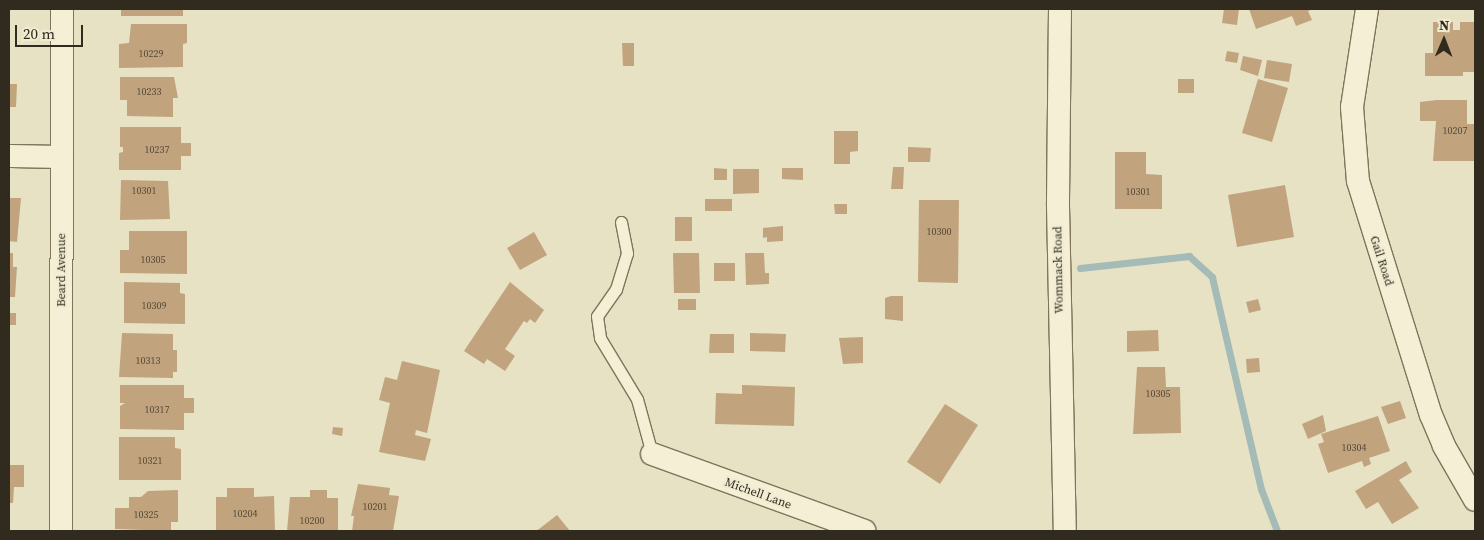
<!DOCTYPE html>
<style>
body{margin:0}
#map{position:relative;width:1484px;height:540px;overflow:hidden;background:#e7e2c3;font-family:"Source Serif 4",serif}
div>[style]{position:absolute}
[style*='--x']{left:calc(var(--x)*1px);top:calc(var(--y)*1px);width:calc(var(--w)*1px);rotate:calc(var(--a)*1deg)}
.stream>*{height:7px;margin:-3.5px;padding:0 3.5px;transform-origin:3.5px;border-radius:3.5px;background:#a4bbb8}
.building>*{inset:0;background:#c1a47e}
.roads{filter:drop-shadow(1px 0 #7f745c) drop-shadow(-1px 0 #7f745c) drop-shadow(0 1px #7f745c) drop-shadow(0 -1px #7f745c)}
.lane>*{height:11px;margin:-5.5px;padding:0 5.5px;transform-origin:5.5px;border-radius:5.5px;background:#f4efd5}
.street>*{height:22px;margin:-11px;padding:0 11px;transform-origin:11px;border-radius:11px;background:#f4efd5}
span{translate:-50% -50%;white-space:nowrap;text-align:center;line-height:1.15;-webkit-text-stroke:4px #f0ecd1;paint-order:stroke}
.number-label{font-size:10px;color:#554836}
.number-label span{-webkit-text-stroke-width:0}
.street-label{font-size:12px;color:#312a1e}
.frame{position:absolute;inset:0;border:10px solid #312a1e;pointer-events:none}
.north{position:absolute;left:1419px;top:15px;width:50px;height:50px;-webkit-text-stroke:4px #f0ecd1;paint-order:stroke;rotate:1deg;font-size:14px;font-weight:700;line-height:20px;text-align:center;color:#312a1e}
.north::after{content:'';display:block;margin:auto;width:18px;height:22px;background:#312a1e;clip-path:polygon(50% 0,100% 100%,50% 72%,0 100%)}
.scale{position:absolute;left:15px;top:25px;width:68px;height:22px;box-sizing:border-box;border:2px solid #312a1e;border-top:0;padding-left:6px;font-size:15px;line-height:18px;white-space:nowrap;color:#312a1e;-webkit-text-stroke:4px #f0ecd1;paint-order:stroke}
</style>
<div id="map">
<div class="stream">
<div style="--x:1080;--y:268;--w:110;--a:-6.3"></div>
<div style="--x:1189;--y:256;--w:31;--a:42"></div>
<div style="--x:1212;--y:277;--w:218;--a:77"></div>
<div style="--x:1261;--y:489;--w:45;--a:69.1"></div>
</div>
<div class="building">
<div style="clip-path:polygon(121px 9px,183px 9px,183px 16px,121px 16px)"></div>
<div style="clip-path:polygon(1224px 9px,1239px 9px,1237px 25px,1222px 23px)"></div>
<div style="clip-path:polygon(1249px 9px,1314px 9px,1308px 11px,1312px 20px,1296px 26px,1292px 16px,1256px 29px)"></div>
<div style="clip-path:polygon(1433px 22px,1453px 22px,1453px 30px,1460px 30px,1460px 22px,1475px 22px,1475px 72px,1463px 72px,1463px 76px,1425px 76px,1425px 53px,1433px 53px)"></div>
<div style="clip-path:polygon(131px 24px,187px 24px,187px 43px,183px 44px,183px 67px,119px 68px,119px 44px,129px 43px)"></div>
<div style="clip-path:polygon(622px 43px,634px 43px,634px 66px,623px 66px)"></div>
<div style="clip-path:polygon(1227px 51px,1239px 53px,1237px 63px,1225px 61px)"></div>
<div style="clip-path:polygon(1243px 56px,1262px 60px,1258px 76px,1240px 70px)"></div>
<div style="clip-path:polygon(1267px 60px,1292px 64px,1289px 82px,1264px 78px)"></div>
<div style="clip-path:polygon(120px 77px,174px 77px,178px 98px,173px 98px,173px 117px,127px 116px,127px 100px,120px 100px)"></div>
<div style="clip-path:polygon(1178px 79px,1194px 79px,1194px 93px,1178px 93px)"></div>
<div style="clip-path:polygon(1258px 79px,1288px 88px,1272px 142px,1242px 133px)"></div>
<div style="clip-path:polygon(9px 84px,17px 84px,16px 107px,9px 107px)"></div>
<div style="clip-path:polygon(1437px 100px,1467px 100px,1467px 124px,1475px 124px,1475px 161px,1433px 161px,1436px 121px,1420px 121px,1420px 102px)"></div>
<div style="clip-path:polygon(120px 127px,181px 127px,181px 143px,191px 143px,191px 156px,181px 156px,181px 170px,119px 170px,119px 153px,123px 152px,123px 147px,120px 147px)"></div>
<div style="clip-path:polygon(834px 131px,858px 131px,858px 151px,850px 152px,850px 164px,834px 164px)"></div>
<div style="clip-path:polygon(908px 147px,931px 148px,930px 162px,908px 162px)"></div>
<div style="clip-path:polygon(1115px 152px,1146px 152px,1146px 174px,1162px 175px,1162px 209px,1115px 209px)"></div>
<div style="clip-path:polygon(893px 167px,904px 167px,903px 189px,891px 189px)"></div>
<div style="clip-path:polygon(714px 168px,727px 169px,727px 180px,714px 180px)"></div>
<div style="clip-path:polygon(782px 168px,803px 168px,803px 180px,782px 179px)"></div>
<div style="clip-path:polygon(733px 169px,759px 169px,759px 193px,733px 194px)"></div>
<div style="clip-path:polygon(121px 180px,168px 181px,170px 219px,120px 220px)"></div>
<div style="clip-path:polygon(1285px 185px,1294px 237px,1237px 247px,1228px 195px)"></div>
<div style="clip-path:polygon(9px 198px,21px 198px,17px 242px,9px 241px)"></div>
<div style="clip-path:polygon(705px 199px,732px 199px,732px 211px,705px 211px)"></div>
<div style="clip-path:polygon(919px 200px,959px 200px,958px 283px,918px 282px)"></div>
<div style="clip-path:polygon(834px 204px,847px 204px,847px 214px,835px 214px)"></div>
<div style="clip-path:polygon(675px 217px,692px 217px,692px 241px,675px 241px)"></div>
<div style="clip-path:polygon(783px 226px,783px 241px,767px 242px,767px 237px,763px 238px,763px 228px)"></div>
<div style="clip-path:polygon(129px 231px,187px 231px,187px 274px,120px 273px,120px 250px,129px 250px)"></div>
<div style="clip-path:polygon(534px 232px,547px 255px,520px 270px,507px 248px)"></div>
<div style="clip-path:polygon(9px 253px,13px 253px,13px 267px,17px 267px,15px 297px,9px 297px)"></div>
<div style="clip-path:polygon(673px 253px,699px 253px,700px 293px,674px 293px)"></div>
<div style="clip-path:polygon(745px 253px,764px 253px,765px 273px,769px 273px,769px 284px,746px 285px)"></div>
<div style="clip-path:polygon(714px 263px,735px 263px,735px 281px,714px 281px)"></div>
<div style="clip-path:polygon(124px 282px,180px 283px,180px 293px,185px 294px,185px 324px,124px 323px)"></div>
<div style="clip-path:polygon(510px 282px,544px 310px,535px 323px,530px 319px,527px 323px,524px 321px,505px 349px,515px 356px,505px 371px,487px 359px,484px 364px,464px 351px)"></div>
<div style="clip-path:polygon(891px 296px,903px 296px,903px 321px,885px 319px,885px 298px)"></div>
<div style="clip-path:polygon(678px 299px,696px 299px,696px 310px,678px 310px)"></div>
<div style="clip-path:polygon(1258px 299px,1261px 310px,1249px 313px,1246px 302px)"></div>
<div style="clip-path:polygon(9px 313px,16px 313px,16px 325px,9px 325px)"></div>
<div style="clip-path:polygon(1158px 330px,1159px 351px,1127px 352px,1127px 331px)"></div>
<div style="clip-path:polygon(122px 333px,173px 334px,173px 350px,177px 350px,177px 372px,173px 372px,173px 378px,119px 377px)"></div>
<div style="clip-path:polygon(750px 333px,786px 334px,785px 352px,750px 351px)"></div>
<div style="clip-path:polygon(710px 334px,734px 334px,734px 353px,709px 353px)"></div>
<div style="clip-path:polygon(863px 337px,863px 363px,843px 364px,839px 338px)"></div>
<div style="clip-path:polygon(1259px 358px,1260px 372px,1247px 373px,1246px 359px)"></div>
<div style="clip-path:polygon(402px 361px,440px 370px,427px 433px,416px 430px,415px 435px,431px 439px,425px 461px,379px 452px,390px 403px,379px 400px,385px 377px,397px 380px)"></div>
<div style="clip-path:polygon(1137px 367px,1165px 367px,1166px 387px,1180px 387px,1181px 433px,1133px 434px)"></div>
<div style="clip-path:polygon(120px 385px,184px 385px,184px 398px,194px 398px,194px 413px,184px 413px,184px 430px,120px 429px,120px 406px,125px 403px,120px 403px)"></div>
<div style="clip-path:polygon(742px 385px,795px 387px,794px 426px,715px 424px,716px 393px,742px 394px)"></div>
<div style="clip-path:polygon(1400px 401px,1406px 418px,1388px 424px,1381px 407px)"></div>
<div style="clip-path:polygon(945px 404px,978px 425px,940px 484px,907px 462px)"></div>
<div style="clip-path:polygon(1323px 415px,1326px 431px,1308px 439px,1302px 424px)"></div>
<div style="clip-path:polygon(1378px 416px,1390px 451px,1369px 458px,1371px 464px,1364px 467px,1362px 461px,1328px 473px,1318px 444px,1324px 442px,1321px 434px)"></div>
<div style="clip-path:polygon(333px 427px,343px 428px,342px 436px,332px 434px)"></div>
<div style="clip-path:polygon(119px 437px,175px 437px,175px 448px,181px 449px,181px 480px,119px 480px)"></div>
<div style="clip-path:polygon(1406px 461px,1412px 472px,1399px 480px,1419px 508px,1392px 524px,1378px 502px,1366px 509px,1355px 491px)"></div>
<div style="clip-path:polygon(9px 465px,24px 465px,24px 487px,14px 487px,13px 503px,9px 503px)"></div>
<div style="clip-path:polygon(358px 484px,390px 488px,389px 495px,399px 496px,393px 531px,352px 531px,354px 516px,351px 516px)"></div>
<div style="clip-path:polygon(227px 488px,254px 488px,254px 497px,274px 496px,275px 531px,216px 531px,216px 497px,227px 497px)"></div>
<div style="clip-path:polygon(178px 490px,178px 522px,171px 522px,171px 531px,115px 529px,115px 508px,129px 508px,129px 497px,141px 497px,148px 491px)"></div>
<div style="clip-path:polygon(310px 490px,327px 490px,327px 498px,338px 498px,338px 531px,287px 531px,290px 497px,310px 497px)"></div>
<div style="clip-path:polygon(557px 515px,570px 531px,536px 531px,539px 529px)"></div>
</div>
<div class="roads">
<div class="lane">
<div style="--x:621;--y:222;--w:32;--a:79"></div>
<div style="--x:627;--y:253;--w:38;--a:107"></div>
<div style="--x:616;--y:289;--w:33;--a:125"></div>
<div style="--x:597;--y:316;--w:22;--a:82"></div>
<div style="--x:600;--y:338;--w:71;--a:58.8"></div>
<div style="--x:637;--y:399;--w:57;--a:74.7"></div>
</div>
<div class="street">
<div style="--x:1060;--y:9;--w:197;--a:90.6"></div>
<div style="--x:1058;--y:206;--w:325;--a:88.8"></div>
<div style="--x:1367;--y:9;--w:99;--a:98.7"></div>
<div style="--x:1352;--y:107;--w:74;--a:85.4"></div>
<div style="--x:1358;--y:181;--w:245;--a:72.7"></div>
<div style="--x:1431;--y:415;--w:34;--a:67"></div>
<div style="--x:1444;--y:446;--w:62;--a:60.1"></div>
<div style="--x:9;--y:156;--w:53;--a:1.1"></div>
<div style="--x:652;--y:454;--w:226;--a:19.9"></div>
<div style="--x:61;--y:531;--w:522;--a:-89.89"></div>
</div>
</div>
<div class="number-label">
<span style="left:151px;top:54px">10229</span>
<span style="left:149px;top:92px">10233</span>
<span style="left:1455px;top:131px">10207</span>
<span style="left:157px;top:150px">10237</span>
<span style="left:144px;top:191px">10301</span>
<span style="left:1138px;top:192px">10301</span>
<span style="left:939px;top:232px">10300</span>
<span style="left:153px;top:260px">10305</span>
<span style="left:154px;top:306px">10309</span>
<span style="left:148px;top:361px">10313</span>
<span style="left:1158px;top:394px">10305</span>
<span style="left:157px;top:410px">10317</span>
<span style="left:1354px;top:448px">10304</span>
<span style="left:150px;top:461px">10321</span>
<span style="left:375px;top:507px">10201</span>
<span style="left:245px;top:514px">10204</span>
<span style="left:146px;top:515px">10325</span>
<span style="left:312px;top:521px">10200</span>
</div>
<div class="street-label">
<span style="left:1381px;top:261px;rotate:72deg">Gail Road</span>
<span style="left:62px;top:270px;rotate:-90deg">Beard Avenue</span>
<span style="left:1059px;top:270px;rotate:-91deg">Wommack Road</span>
<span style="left:758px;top:494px;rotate:20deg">Michell Lane</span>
</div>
<div class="frame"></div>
<div class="north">N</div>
<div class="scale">20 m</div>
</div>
